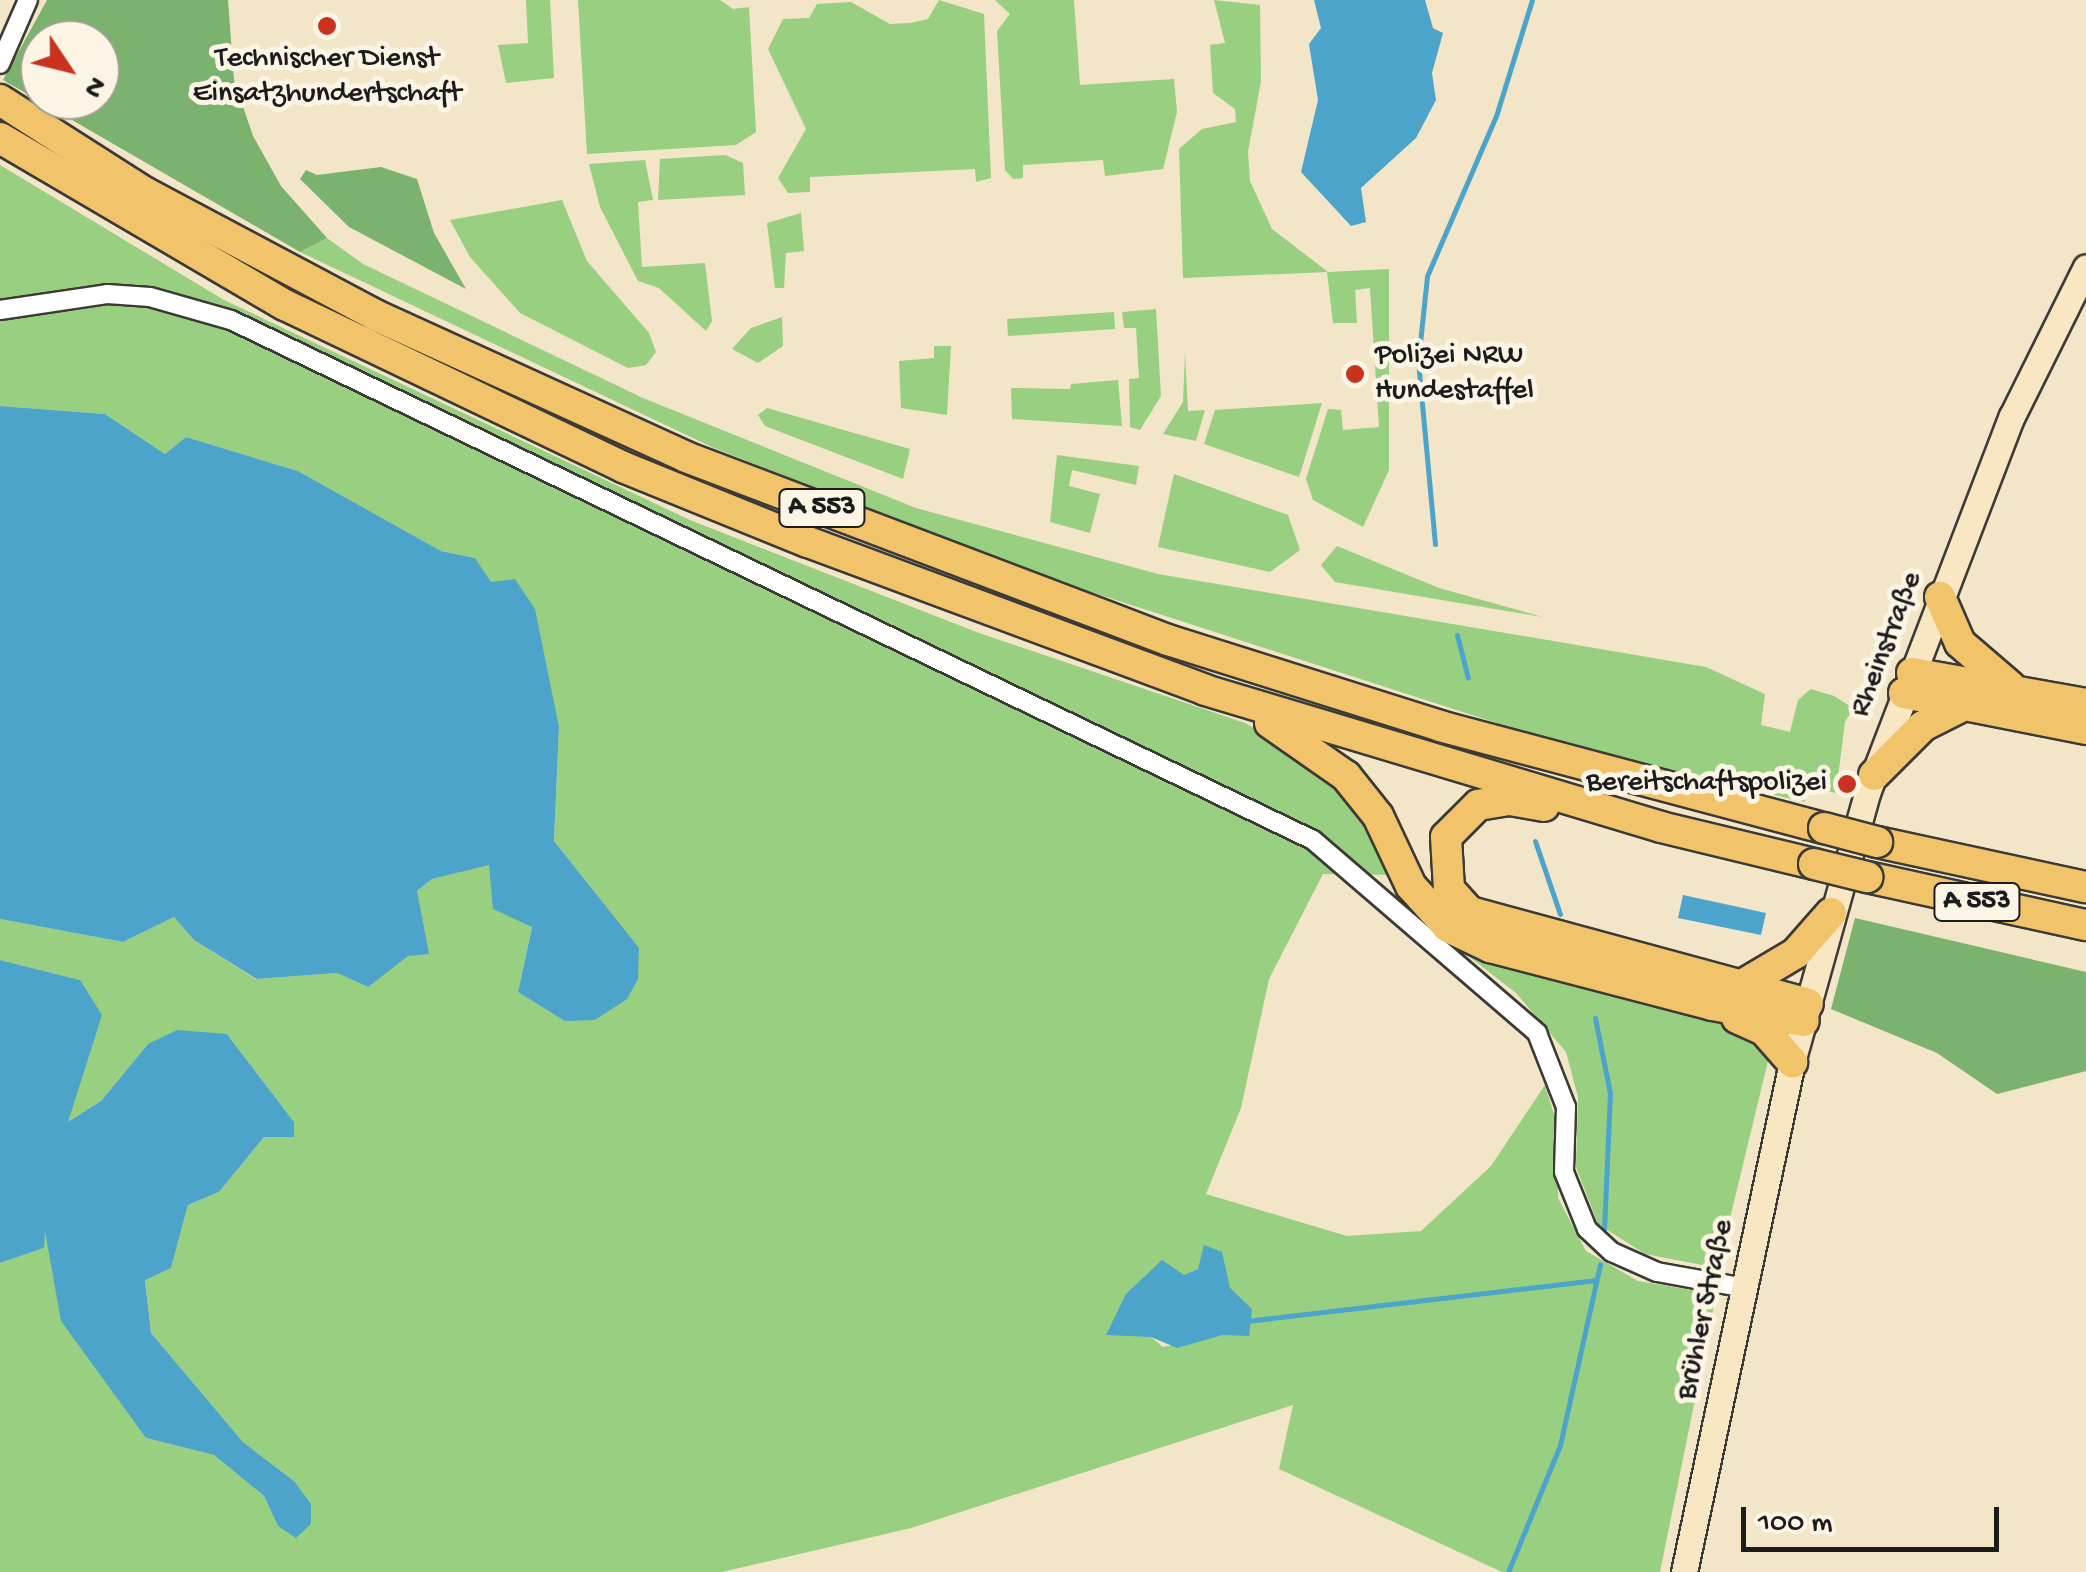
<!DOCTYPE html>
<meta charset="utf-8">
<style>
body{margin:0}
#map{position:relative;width:2086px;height:1572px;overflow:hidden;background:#f2e5c8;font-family:"Gochi Hand",sans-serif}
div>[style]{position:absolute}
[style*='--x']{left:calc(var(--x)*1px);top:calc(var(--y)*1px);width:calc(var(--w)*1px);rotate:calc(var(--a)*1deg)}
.green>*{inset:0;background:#99cf80}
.forest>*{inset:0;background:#7ab26e}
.water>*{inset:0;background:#4da4ca}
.stream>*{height:5px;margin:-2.5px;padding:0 2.5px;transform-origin:2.5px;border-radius:2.5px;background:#4da4ca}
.roads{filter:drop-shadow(2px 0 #3c3a36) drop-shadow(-2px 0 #3c3a36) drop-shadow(0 2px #3c3a36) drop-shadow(0 -2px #3c3a36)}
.street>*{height:18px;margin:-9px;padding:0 9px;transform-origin:9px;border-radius:9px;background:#fff}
.secondary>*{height:25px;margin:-12.5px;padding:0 12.5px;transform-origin:12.5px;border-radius:12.5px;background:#f9e7c3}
.highway>*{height:30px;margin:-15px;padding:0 15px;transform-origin:15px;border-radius:15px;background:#f1c36a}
.bridges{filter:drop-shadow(2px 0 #3c3a36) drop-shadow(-2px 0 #3c3a36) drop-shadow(0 2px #3c3a36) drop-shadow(0 -2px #3c3a36)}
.highway-bridge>*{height:30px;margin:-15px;padding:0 15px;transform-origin:15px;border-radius:15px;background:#f1c36a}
.dots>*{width:28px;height:28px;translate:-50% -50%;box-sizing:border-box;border:5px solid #fcf5e5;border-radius:50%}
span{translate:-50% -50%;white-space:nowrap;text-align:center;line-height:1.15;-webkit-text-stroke:10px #fcf5e5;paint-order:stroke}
.shield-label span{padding:2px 8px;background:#fcf5e5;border:2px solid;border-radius:8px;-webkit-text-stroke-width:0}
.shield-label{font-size:28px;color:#1c1c1c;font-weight:700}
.poi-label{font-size:30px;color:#1c1c1c}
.left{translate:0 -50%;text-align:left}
.right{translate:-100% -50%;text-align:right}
.street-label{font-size:30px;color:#1c1c1c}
.north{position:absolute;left:20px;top:20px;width:100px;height:100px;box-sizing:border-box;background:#fcf5e5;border:2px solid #a29e95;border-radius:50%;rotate:125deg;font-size:28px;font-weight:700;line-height:40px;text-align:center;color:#1c1c1c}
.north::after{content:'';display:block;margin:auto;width:35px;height:45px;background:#c8321e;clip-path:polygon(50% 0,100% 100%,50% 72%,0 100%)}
.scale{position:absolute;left:1741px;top:1507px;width:258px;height:45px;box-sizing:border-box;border:5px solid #1c1c1c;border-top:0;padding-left:12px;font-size:30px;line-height:35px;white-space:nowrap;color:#1c1c1c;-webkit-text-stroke:8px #fcf5e5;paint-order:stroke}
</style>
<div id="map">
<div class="green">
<div style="clip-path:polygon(526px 0,550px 0,554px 78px,506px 83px,498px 45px,528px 43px)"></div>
<div style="clip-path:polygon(578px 0,720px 0,733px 9px,749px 7px,756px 132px,736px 145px,587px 154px)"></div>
<div style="clip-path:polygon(939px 0,984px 14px,991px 178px,976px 182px,975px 169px,810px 177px,810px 192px,788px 193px,778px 178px,806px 129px,768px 49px,783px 19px,809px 18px,817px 4px,851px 2px,890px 24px,910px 23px,928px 19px)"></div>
<div style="clip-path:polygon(995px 0,1074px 0,1080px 85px,1174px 79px,1177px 112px,1163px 169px,1105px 176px,1103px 160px,1023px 165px,1023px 178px,1013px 179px,1005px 170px,997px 31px,1010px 14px)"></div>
<div style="clip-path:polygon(1214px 0,1260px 5px,1261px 81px,1248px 152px,1250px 181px,1272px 229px,1328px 272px,1389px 269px,1389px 470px,1363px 527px,1313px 500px,1306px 479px,1328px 409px,1341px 410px,1343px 430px,1379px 427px,1370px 288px,1355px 290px,1357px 323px,1333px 323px,1327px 272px,1183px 278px,1179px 149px,1202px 129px,1236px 122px,1235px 109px,1213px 93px,1210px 45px,1225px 43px)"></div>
<div style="clip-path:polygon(725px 155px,743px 163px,745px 195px,658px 200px,660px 159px)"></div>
<div style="clip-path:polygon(645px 160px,653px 200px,638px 202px,642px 267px,705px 263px,712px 321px,706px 331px,659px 288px,638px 281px,600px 207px,589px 164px)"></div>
<div style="clip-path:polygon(evenodd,0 165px,224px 300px,690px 520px,979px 633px,1245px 723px,1330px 773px,1377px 832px,1399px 875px,1323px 874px,1269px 979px,1241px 1108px,1206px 1194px,1347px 1236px,1421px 1231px,1491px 1166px,1545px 1085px,1558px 1127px,1558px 1198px,1586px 1251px,1638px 1281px,1698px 1291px,1714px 1306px,1660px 1572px,1502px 1572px,1279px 1469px,1293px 1405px,911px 1528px,722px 1572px,0 1572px,0 1263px,44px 1248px,44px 1223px,146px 1438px,214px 1455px,264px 1496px,278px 1526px,294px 1481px,243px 1442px,151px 1333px,145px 1279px,171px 1268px,188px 1205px,219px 1192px,264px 1137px,294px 1122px,228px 1035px,148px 1044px,101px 1101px,67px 1123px,80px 980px,0 960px,0 919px,123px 942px,174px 917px,194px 940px,256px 979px,337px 973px,368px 987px,423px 938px,416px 892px,432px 879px,490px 864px,532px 926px,518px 992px,565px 1020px,595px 1020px,639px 949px,554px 841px,559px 727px,475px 558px,441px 551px,298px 471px,186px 437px,165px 454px,105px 414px,0 406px,0 165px,1198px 1269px,1252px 1309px,1247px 1321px,1223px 1335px,1163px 1347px,1151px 1337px,1184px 1275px,1198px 1269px)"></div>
<div style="clip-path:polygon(562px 200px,587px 261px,649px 333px,656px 352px,646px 365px,628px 368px,520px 313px,470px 257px,450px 220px)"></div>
<div style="clip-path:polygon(801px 213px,804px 251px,786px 253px,784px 288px,775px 288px,767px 223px)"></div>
<div style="clip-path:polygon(327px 238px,363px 264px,643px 398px,916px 508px,1158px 574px,1706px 667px,1765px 694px,1761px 725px,1790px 732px,1798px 700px,1811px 689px,1834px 696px,1853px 708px,1845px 722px,1836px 793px,1802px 785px,1805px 802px,1586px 752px,1023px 570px,714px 448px,300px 252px)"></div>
<div style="clip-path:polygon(1156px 309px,1161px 396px,1140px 430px,1130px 427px,1129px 379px,1139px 378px,1136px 328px,1124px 328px,1122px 312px)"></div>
<div style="clip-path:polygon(1114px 312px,1115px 329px,1008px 336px,1007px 319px)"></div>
<div style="clip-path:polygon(782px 317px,783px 346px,758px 363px,732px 349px,751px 328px)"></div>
<div style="clip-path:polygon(934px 346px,951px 346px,947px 415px,901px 408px,899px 361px,934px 358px)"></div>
<div style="clip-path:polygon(1185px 353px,1188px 411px,1205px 410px,1196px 441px,1163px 434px,1183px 402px)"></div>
<div style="clip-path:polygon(1118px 380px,1122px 426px,1012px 419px,1011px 388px,1070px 389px,1071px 384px)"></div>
<div style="clip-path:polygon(1322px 403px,1299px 477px,1204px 444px,1215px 410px)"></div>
<div style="clip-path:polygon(767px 408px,910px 449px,903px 479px,765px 426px,758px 415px)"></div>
<div style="clip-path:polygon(1057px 455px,1139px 466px,1136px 485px,1072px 470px,1069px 486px,1100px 494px,1090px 533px,1050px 522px)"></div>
<div style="clip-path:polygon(1174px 474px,1288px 515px,1300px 550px,1270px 572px,1158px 547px)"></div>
<div style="clip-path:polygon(1337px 546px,1439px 588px,1543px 617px,1335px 582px,1321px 565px)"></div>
<div style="clip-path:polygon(1462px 951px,1754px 1030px,1768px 1061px,1718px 1268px,1645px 1254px,1598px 1224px,1576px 1167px,1578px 1097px,1566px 1052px,1516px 993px)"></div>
</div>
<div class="forest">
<div style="clip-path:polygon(evenodd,47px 0,228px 0,234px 80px,253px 136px,281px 186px,327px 238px,300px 252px,3px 80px,47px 0,100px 40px,100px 100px,40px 100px,40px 40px,100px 40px)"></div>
<div style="clip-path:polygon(381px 167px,417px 179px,434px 233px,466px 289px,349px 227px,300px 179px,306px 170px,317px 175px)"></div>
<div style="clip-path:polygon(1855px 918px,2086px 972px,2086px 1071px,1997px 1094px,1937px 1053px,1831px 1009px)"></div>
</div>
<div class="water">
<div style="clip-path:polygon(1314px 0,1425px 0,1433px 28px,1443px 33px,1432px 73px,1436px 100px,1416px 138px,1361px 188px,1366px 222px,1351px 226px,1301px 172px,1318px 100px,1309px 44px,1321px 28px)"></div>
<div style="clip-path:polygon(0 406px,105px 414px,165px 454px,186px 437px,298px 471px,441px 551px,475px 558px,491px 582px,515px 579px,535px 609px,559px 727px,554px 841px,639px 948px,638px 979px,627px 999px,595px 1020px,565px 1021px,518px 992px,532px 927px,493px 909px,489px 865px,432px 879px,417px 891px,429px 954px,408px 956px,368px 987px,337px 973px,257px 979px,194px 940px,174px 917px,123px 942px,0 919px)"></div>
<div style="clip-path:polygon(1683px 895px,1766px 913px,1761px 935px,1678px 918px)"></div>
<div style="clip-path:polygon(0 960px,80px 980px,102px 1015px,68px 1122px,101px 1101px,148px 1044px,177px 1030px,227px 1034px,294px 1122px,294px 1137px,264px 1137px,219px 1192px,188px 1205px,171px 1268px,145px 1280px,151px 1333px,243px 1442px,294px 1481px,311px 1504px,311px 1524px,296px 1538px,278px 1526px,264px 1496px,214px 1455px,146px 1438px,61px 1321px,45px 1231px,44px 1248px,0 1263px)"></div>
<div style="clip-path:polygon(1204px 1245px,1222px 1252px,1230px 1288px,1252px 1309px,1249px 1336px,1223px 1335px,1177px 1348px,1151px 1337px,1106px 1335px,1126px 1294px,1162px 1260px,1184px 1275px,1198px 1269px)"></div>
</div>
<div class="stream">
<div style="--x:1435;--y:544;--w:183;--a:-95.3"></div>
<div style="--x:1418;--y:362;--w:86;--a:-84"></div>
<div style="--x:1427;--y:276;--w:174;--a:-66.7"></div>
<div style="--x:1496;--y:116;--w:121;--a:-72.8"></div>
<div style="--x:1457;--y:635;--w:44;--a:75.7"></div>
<div style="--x:1535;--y:841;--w:77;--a:71.1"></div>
<div style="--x:1595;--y:1018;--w:76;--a:78.7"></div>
<div style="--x:1610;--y:1093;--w:136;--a:92.5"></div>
<div style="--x:1247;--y:1321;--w:352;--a:-6.7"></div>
<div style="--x:1508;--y:1572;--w:137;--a:-67.7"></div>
<div style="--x:1560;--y:1445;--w:185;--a:-77.5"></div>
</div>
<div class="roads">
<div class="street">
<div style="--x:0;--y:64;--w:70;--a:-66.4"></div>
<div style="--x:0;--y:310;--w:108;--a:-8.5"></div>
<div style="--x:107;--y:294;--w:43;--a:4"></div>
<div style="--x:150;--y:297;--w:84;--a:15.9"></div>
<div style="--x:231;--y:320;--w:1200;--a:25.67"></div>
<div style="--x:1313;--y:840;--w:296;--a:40.7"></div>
<div style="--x:1537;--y:1033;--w:79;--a:68.6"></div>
<div style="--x:1566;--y:1107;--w:65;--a:91.8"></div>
<div style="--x:1564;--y:1172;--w:61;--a:68"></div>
<div style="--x:1587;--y:1229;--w:34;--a:43"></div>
<div style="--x:1612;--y:1252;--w:49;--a:24"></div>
<div style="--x:1657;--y:1272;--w:89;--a:10.3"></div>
</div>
<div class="secondary">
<div style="--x:1684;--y:1572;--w:521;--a:-78.04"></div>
<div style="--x:1792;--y:1062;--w:279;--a:-74.4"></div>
<div style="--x:1867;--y:793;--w:404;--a:-69"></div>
<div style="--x:2012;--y:416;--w:166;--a:-63.6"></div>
</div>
<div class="highway">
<div style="--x:0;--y:100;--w:171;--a:32.6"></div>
<div style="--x:144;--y:192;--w:262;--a:28"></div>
<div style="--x:375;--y:315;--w:342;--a:24.5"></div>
<div style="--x:686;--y:457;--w:516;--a:20.79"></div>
<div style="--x:1168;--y:640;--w:285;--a:17.5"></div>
<div style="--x:1440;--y:726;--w:397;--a:14.9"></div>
<div style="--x:0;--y:138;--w:330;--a:30.4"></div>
<div style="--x:285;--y:305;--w:375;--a:25.6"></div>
<div style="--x:623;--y:467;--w:200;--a:22.1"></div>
<div style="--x:808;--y:542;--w:424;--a:20.4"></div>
<div style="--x:1205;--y:690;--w:476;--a:16.7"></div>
<div style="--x:1661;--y:827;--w:157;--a:13.6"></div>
<div style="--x:1940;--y:597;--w:50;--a:66.5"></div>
<div style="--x:1960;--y:643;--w:66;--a:40.7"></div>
<div style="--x:1912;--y:673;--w:177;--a:10.1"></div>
<div style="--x:1904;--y:693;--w:186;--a:11.2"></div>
<div style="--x:1270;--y:723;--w:93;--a:34.9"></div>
<div style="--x:1346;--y:776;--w:51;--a:51.3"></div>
<div style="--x:1378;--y:816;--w:77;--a:64.8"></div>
<div style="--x:1411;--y:886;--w:55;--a:47.9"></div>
<div style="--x:1448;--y:927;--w:47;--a:25.5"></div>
<div style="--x:1490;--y:947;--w:229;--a:14.6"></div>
<div style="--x:1712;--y:1005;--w:93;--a:9.9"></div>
<div style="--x:1874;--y:775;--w:69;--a:-45"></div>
<div style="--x:1923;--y:726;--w:39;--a:-27"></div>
<div style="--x:1544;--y:806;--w:36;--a:-170"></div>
<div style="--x:1509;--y:800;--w:31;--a:171"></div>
<div style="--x:1478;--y:805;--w:45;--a:135"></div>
<div style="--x:1446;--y:837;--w:52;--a:86.7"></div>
<div style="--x:1449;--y:889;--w:31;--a:48"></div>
<div style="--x:1470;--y:912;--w:350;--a:15.2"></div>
<div style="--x:1877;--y:842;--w:214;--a:12.2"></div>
<div style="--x:1867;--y:877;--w:224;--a:12.4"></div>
<div style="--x:1744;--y:984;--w:61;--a:-30.8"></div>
<div style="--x:1796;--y:953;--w:53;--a:-48.8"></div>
<div style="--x:1737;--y:1018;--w:30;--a:24"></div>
<div style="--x:1764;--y:1030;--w:43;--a:48.8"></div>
</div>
</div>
<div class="bridges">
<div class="highway-bridge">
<div style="--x:1824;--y:828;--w:55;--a:14.8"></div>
<div style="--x:1814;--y:864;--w:55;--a:13.8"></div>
</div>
</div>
<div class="dots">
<div style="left:327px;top:26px;background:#c8321e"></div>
<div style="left:1355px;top:374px;background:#c8321e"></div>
<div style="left:1847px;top:784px;background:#c8321e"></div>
</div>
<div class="shield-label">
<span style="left:822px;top:508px">A 553</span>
<span style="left:1977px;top:902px">A 553</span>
</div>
<div class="poi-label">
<span style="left:327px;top:77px">Technischer Dienst<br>Einsatzhundertschaft</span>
<span class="left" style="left:1375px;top:374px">Polizei NRW<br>Hundestaffel</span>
<span class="right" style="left:1827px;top:784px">Bereitschaftspolizei</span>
</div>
<div class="street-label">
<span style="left:1888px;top:645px;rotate:-69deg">Rheinstraße</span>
<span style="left:1707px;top:1310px;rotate:-78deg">Brühler Straße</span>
</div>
<div class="north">N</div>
<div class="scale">100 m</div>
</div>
